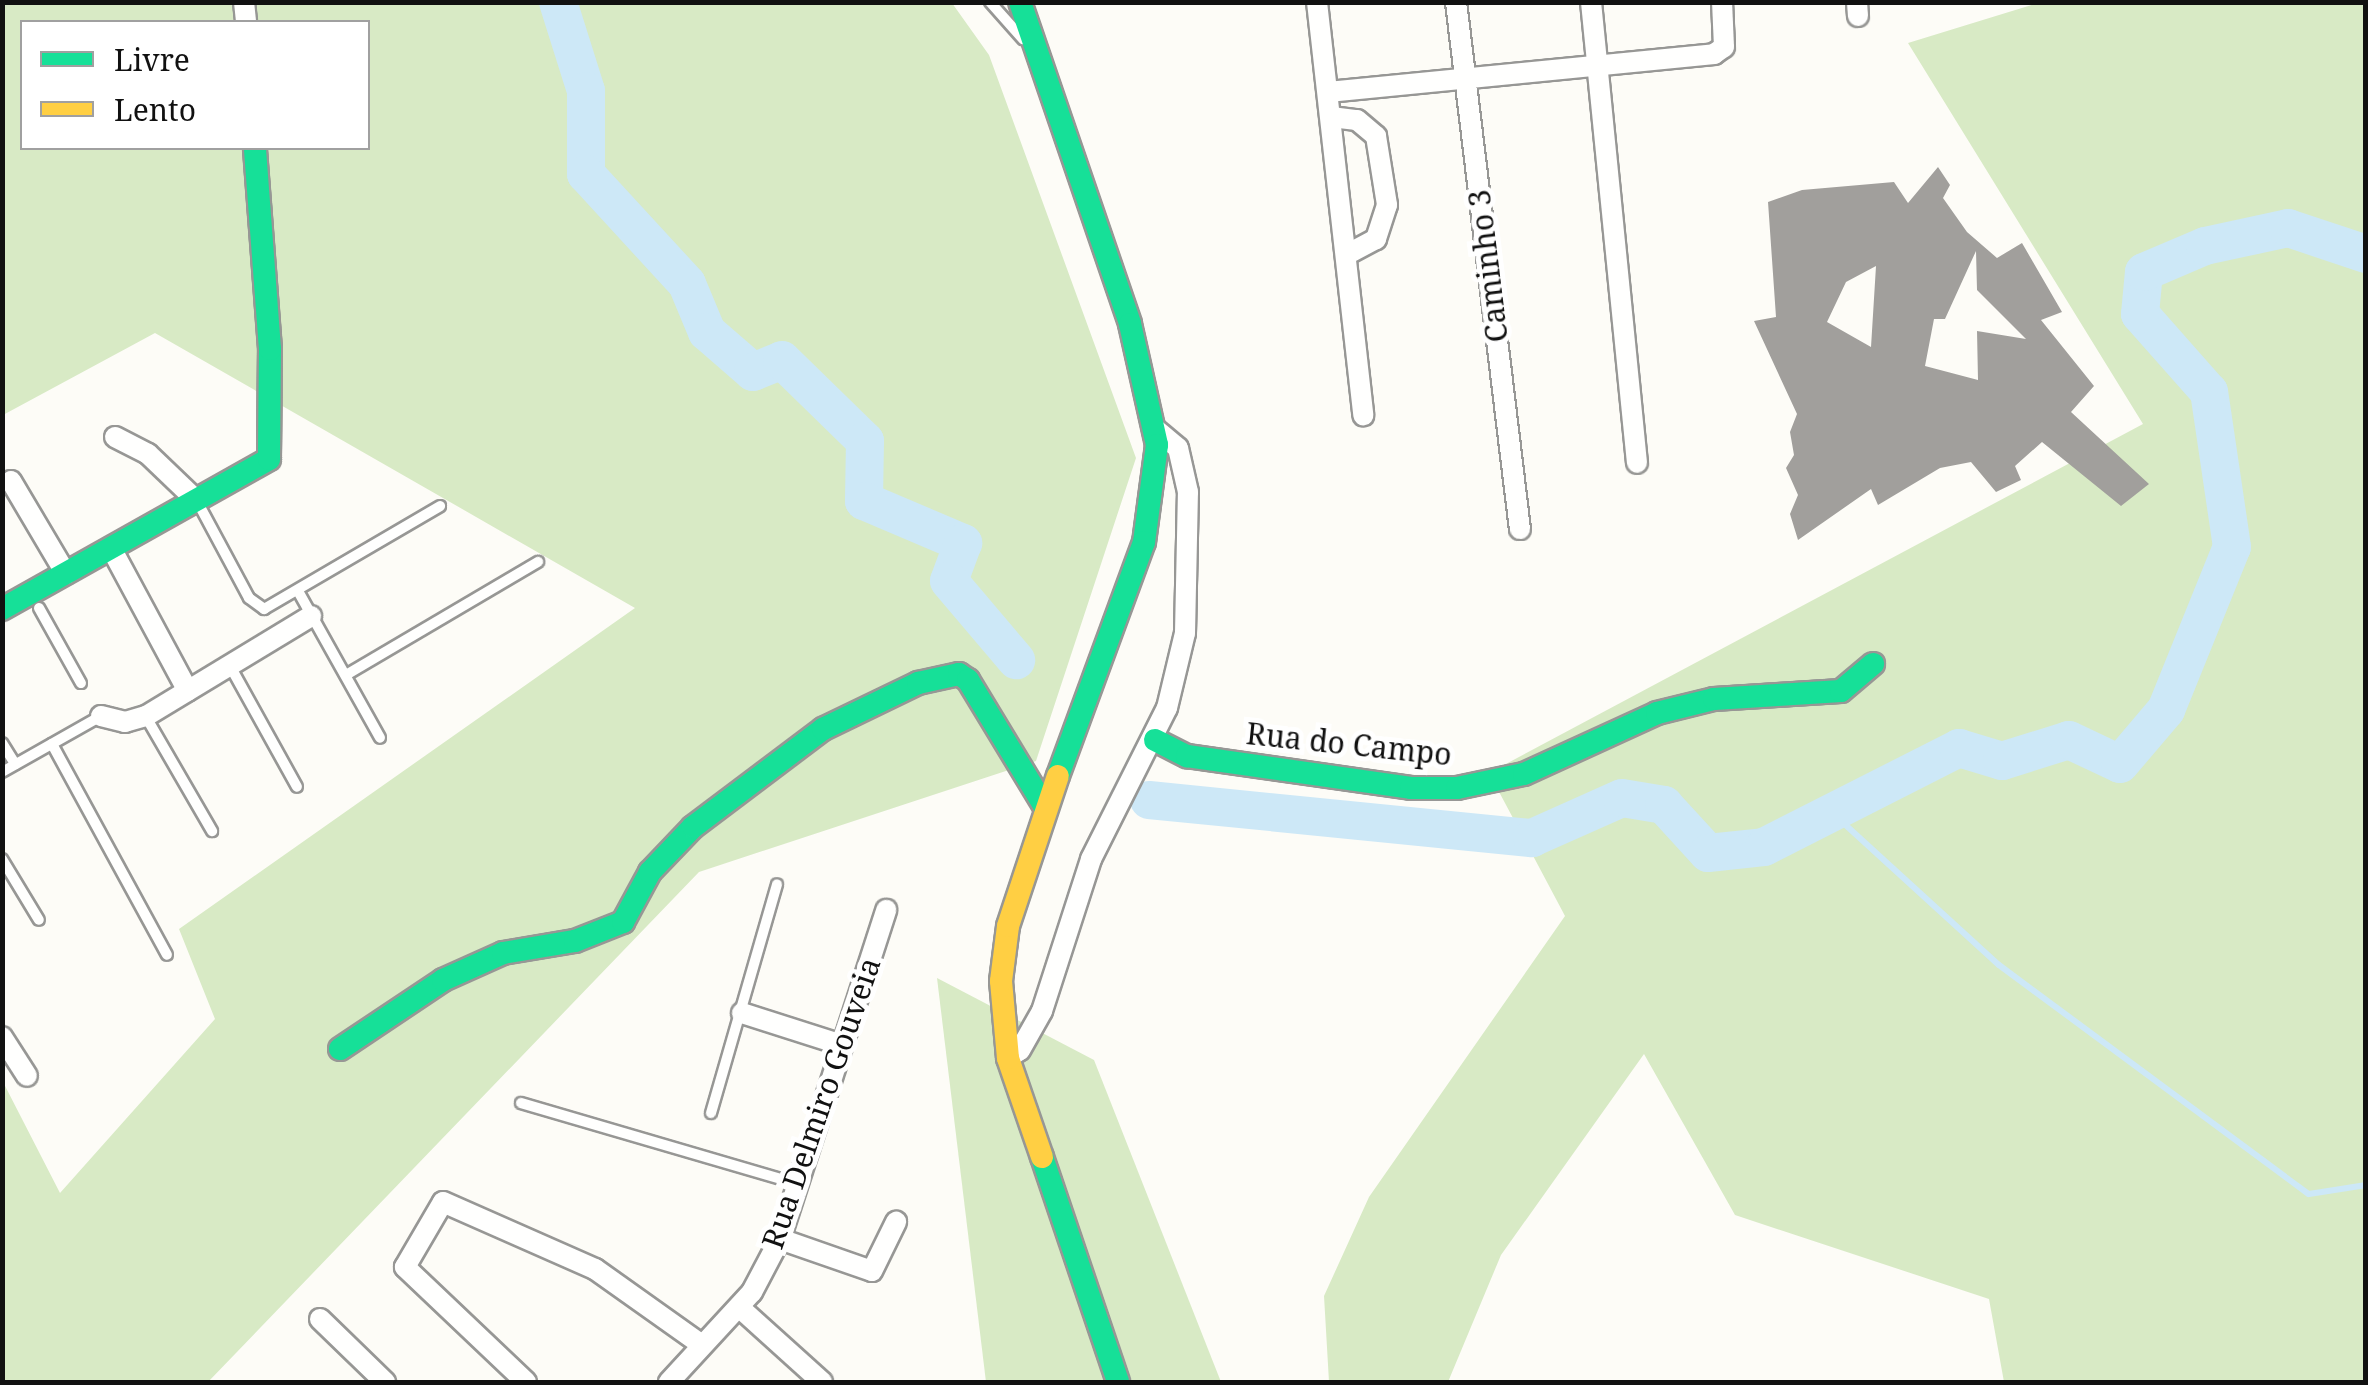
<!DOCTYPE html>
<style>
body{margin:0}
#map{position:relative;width:2368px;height:1385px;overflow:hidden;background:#fdfcf7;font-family:"Noto Serif",serif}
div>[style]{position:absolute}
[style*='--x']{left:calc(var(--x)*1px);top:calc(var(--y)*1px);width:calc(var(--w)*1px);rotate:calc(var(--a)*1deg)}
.forest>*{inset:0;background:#d8eac5}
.stream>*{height:6px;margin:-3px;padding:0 3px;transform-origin:3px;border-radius:3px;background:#cde8f7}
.river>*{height:38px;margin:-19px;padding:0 19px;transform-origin:19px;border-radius:19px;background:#cde8f7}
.building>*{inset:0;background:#a19f9c}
.roads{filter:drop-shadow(2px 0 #979795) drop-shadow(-2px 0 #979795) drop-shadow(0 2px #979795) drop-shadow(0 -2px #979795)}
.lane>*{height:10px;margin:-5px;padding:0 5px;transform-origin:5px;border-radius:5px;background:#fffffe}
.street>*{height:20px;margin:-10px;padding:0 10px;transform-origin:10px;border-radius:10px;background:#fffffe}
.fast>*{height:22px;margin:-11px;padding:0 11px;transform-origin:11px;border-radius:11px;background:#16e098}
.slow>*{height:22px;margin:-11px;padding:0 11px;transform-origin:11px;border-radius:11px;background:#ffcf43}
span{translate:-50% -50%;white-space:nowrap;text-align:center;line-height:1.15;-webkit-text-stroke:10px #fff;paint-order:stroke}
.street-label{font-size:30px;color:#111}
.frame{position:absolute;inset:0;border:5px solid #111;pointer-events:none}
.legend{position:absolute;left:20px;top:20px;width:350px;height:130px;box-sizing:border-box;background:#fff;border:2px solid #a0a0a0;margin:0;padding:12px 18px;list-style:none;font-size:30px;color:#111}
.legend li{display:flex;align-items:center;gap:20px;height:50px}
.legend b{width:50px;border:2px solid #a0a0a0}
</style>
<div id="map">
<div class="forest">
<div style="clip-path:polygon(evenodd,3px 3px,952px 3px,989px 55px,1136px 458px,1036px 761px,699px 872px,208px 1382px,3px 1382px,2px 1080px,60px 1193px,215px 1019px,179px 929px,635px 608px,155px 333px,3px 415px,3px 3px,22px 22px,368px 22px,368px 148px,22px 148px,22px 22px)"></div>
<div style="clip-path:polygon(2038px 3px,2365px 3px,2365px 1382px,2004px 1382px,1989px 1299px,1735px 1215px,1644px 1054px,1501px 1255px,1448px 1382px,1329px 1382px,1324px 1296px,1369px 1197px,1565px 916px,1489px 773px,2143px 424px,1908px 43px)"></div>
<div style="clip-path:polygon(937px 978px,1094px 1060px,1221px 1382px,986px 1382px)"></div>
</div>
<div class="stream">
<div style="--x:1828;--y:809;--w:231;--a:42.4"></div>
<div style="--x:1999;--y:965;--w:385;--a:36.5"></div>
<div style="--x:2309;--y:1194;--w:58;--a:-9"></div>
</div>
<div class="river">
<div style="--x:558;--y:2;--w:93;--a:72.5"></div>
<div style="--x:586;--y:91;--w:83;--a:90"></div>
<div style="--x:586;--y:174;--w:149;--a:47.4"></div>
<div style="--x:687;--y:284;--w:52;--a:67.4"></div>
<div style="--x:707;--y:332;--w:61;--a:41"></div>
<div style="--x:753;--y:372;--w:31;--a:-22"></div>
<div style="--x:782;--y:360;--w:116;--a:44.3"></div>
<div style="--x:865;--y:441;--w:60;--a:91"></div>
<div style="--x:864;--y:501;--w:108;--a:23"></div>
<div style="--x:963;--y:543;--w:40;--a:110.2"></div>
<div style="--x:949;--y:581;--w:104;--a:49.7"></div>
<div style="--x:1149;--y:800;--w:385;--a:5.7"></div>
<div style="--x:1532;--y:838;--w:98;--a:-24"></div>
<div style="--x:1622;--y:798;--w:43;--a:9.5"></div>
<div style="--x:1664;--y:805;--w:65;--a:47.5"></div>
<div style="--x:1708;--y:853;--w:56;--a:-6.1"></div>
<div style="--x:1764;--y:847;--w:219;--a:-26.9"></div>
<div style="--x:1959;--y:748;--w:45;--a:16.8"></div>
<div style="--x:2002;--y:761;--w:70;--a:-17.4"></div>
<div style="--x:2069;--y:740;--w:56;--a:25.2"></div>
<div style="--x:2120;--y:764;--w:71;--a:-49.6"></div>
<div style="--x:2166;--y:710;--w:176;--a:-68"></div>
<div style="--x:2232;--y:547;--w:157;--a:-98.4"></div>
<div style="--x:2209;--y:392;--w:104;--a:-131.5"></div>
<div style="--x:2140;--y:314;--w:42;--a:-84.6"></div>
<div style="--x:2144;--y:272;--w:66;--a:-23.1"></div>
<div style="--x:2205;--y:246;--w:85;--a:-12.2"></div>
<div style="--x:2288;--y:228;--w:82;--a:18.4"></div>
</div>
<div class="building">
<div style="clip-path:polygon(evenodd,1938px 167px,1950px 185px,1943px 198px,1967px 232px,1997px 258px,2022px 243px,2062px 312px,2041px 320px,2094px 386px,2071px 412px,2149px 484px,2121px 506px,2042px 442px,2015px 466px,2021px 480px,1996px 492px,1971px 462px,1940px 468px,1878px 505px,1871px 489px,1798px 540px,1790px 514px,1798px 495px,1786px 468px,1794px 455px,1790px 432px,1797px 414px,1754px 321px,1776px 317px,1768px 202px,1802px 190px,1894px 182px,1908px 203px,1938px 167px,1976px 251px,1977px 290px,2026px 339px,1977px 331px,1978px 380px,1925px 366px,1934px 319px,1945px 319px,1976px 251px,1938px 167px,1876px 266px,1871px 347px,1827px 322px,1846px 282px,1876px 266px)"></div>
</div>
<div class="roads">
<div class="lane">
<div style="--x:990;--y:2;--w:50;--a:48.3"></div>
<div style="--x:197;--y:501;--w:110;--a:61.8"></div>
<div style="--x:249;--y:598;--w:19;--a:36"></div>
<div style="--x:264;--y:609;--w:204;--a:-30.3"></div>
<div style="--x:298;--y:591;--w:168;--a:60.8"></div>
<div style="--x:39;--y:608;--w:86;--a:60.8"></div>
<div style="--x:230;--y:666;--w:138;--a:61"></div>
<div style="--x:346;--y:675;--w:223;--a:-30.5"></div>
<div style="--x:146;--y:717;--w:132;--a:59.9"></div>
<div style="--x:2;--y:743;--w:25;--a:58"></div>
<div style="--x:52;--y:744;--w:240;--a:61.4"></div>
<div style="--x:2;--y:772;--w:114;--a:-29.5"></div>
<div style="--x:2;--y:859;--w:71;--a:58.8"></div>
<div style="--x:521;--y:1103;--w:289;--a:16.3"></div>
<div style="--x:711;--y:1113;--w:238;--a:-73.9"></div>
</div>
<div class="street">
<div style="--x:244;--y:2;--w:20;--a:84"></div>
<div style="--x:1317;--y:2;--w:416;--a:83.6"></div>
<div style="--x:1456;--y:2;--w:531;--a:83.08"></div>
<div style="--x:1591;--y:2;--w:463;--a:84.3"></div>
<div style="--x:1857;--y:2;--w:14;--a:86"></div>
<div style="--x:1328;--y:92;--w:388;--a:-5.6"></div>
<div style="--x:1714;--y:54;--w:12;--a:-35"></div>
<div style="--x:1724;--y:47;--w:45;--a:-92.5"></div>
<div style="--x:1331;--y:117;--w:26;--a:7"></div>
<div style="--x:1357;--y:120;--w:25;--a:40"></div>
<div style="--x:1376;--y:136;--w:70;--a:80.9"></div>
<div style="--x:1387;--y:205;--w:36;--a:108"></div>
<div style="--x:1376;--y:239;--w:34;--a:152"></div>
<div style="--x:115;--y:437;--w:37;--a:27"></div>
<div style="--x:148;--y:454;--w:68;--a:43.8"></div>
<div style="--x:11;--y:481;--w:108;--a:59.4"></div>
<div style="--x:111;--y:548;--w:162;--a:61.7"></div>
<div style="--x:101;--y:716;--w:25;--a:14"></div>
<div style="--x:125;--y:722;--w:22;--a:-16"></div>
<div style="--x:146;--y:716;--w:193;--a:-31.2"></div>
<div style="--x:742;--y:1013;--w:105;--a:17.7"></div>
<div style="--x:2;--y:1037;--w:46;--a:57.3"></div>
<div style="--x:1008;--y:1058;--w:14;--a:-34"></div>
<div style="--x:1020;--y:1050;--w:45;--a:-60.6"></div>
<div style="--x:1042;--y:1011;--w:160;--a:-72.1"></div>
<div style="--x:1091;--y:859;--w:169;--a:-63.3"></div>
<div style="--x:1167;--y:708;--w:77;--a:-76.5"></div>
<div style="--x:1185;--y:633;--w:141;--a:-88.8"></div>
<div style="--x:1188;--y:492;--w:45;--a:-102.8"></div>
<div style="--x:1178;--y:448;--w:30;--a:-140"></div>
<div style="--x:780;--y:1239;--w:97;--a:19.2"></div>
<div style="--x:872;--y:1271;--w:55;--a:-63.9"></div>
<div style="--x:739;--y:1307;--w:112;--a:42.1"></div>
<div style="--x:320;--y:1319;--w:91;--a:44.1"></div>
<div style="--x:526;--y:1382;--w:167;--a:-136.5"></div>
<div style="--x:405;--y:1267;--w:75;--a:-59.7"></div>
<div style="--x:443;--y:1202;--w:166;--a:23.8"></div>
<div style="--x:595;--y:1269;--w:131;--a:35.4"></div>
<div style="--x:669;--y:1382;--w:122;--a:-47.3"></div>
<div style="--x:752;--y:1292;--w:60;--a:-62.2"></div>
<div style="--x:780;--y:1239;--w:346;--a:-72.1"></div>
</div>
<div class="fast">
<div style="--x:1020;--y:2;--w:340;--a:71.1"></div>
<div style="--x:1130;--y:324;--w:124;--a:77.4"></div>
<div style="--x:1157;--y:445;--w:98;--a:97.6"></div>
<div style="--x:1144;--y:542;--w:249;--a:110.2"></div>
<div style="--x:2;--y:609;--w:306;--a:-29.3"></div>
<div style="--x:269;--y:459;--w:110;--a:-89.5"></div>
<div style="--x:270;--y:349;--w:202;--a:-94.3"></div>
<div style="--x:1155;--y:740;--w:36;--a:27"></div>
<div style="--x:1187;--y:756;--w:226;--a:8.1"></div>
<div style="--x:1411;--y:788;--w:46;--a:0"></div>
<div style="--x:1457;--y:788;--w:68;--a:-11.8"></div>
<div style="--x:1524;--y:774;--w:146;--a:-24.6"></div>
<div style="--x:1657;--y:713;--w:59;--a:-13.8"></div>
<div style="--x:1714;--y:699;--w:127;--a:-3.6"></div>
<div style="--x:1841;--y:691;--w:42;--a:-40.2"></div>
<div style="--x:340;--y:1049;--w:124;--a:-33.8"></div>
<div style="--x:443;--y:980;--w:66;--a:-24.2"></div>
<div style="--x:503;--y:953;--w:73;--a:-9.5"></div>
<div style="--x:575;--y:941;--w:52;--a:-21.6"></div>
<div style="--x:623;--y:922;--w:57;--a:-61.6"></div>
<div style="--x:650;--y:872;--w:62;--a:-46.3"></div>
<div style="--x:693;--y:827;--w:163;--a:-37"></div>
<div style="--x:823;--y:729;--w:106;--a:-25.8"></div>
<div style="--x:918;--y:683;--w:42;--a:-12.4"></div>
<div style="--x:959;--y:674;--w:11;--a:34"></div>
<div style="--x:968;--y:680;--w:151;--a:58.8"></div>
<div style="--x:1042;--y:1157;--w:237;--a:71.3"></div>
</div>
<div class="slow">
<div style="--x:1042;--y:1157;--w:105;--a:-109"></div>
<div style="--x:1008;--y:1058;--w:77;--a:-95.2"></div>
<div style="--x:1001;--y:981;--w:55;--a:-82.7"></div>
<div style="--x:1008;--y:926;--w:158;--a:-71.6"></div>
</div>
</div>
<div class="street-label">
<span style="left:1488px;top:266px;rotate:-97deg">Caminho 3</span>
<span style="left:1349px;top:744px;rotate:6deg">Rua do Campo</span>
<span style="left:821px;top:1103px;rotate:-71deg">Rua Delmiro Gouveia</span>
</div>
<div class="frame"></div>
<ul class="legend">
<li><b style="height:12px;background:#16e098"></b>Livre</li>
<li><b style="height:12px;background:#ffcf43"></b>Lento</li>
</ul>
</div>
